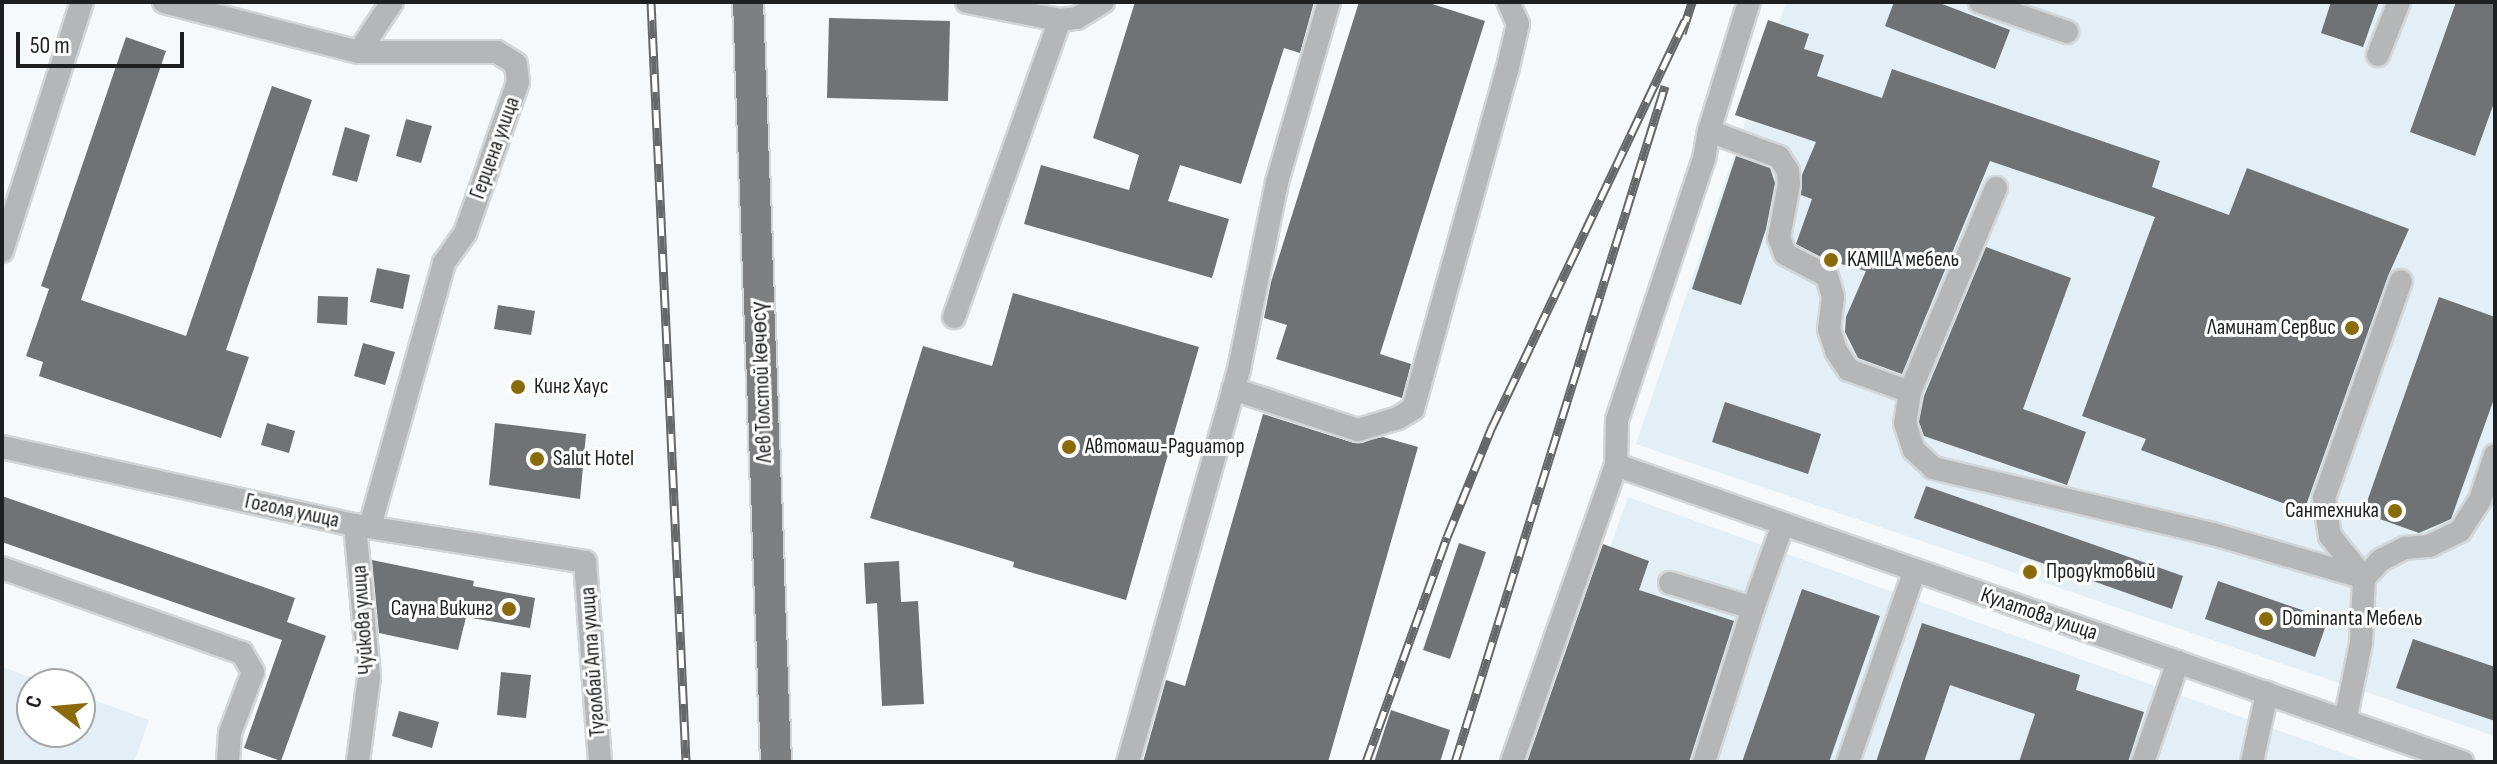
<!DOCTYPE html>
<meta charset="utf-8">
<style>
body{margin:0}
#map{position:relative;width:2497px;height:764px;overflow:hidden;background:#f5f9fb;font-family:"Sofia Sans Condensed",sans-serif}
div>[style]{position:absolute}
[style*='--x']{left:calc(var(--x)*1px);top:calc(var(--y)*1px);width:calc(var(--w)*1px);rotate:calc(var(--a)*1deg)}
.built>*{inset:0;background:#e3eef5}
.building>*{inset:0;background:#6f7375}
.roads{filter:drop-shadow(2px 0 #d3d6d8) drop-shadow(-2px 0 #d3d6d8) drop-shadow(0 2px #d3d6d8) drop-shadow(0 -2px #d3d6d8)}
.minor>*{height:22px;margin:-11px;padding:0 11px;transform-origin:11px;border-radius:11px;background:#b5b6b7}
.major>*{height:30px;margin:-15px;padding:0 15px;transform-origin:15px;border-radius:15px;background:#7d7f81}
.rail>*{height:9px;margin-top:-4.5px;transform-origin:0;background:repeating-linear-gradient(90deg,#fff 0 18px,#656768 0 36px);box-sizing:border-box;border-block:2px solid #656768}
.dots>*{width:22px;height:22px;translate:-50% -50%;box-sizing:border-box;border:4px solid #fff;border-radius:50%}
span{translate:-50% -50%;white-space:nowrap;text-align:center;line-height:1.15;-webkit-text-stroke:6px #fff;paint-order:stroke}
.street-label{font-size:22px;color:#1e1f20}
.poi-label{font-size:22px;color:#1e1f20}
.left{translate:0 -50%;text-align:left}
.right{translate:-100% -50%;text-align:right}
.frame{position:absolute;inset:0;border:4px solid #1e1f20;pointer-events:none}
.north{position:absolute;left:16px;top:668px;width:80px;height:80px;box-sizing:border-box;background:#fff;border:2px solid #a5a5a6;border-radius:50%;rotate:286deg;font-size:22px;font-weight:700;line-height:32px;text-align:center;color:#1e1f20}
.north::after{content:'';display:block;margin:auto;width:28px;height:36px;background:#8a6b0a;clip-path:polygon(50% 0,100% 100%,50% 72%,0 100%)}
.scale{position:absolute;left:16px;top:32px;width:168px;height:36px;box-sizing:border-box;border:4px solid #1e1f20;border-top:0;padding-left:10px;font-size:24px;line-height:28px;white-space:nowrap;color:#1e1f20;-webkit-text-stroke:6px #fff;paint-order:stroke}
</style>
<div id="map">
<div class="built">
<div style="clip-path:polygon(1786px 2px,2495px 2px,2495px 736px,1636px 444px)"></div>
<div style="clip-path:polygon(1628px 497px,2367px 762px,1533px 762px)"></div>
<div style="clip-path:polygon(2px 667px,49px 684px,32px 684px,32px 732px,80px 732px,80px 695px,149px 720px,134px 762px,2px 762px)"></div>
</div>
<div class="building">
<div style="clip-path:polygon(1135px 2px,1314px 2px,1300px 53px,1284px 48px,1241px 184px,1180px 165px,1168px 201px,1229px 219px,1212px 278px,1024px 224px,1041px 165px,1129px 190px,1139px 155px,1093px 138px)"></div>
<div style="clip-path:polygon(1359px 2px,1426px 2px,1485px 21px,1380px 354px,1411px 364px,1402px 398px,1276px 359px,1287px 325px,1264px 318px,1271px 282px)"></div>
<div style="clip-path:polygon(1894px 2px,1937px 2px,2010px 30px,1995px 69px,1885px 26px)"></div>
<div style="clip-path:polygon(2331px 2px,2379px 2px,2363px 47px,2321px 33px)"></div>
<div style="clip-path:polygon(2456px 2px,2495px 2px,2495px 100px,2475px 156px,2410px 132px)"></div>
<div style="clip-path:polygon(829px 18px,950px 21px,948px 101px,827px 98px)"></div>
<div style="clip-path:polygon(1768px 20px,1809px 34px,1804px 49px,1824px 55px,1817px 76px,1882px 98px,1892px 69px,2160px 161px,2152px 187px,2229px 215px,2247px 168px,2409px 229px,2388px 276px,2304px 511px,2141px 450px,2146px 439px,2082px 416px,2155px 217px,1990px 161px,1902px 374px,1858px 358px,1845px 332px,1846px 317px,1866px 271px,1827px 260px,1796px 244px,1812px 199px,1801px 195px,1802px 175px,1816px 142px,1735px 115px)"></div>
<div style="clip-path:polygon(126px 37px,166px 51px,81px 300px,186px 336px,272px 86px,312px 100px,226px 350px,249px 357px,221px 438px,39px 376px,43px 362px,26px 356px,49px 289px,41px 286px)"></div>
<div style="clip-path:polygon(406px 119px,432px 126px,421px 163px,396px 156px)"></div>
<div style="clip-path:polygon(345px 127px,370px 135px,357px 182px,332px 175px)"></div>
<div style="clip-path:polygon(1736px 156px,1770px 168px,1775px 183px,1766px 229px,1741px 305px,1692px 289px)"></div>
<div style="clip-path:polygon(1986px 247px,2071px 278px,2023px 409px,2086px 432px,2067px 485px,1924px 436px,1919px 422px,1924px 396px)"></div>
<div style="clip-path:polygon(377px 268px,410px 275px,403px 309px,370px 302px)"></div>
<div style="clip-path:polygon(1013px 293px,1199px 347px,1126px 600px,1013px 567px,1014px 562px,870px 518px,923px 346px,992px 366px)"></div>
<div style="clip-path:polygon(318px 296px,348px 297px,347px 325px,317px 323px)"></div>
<div style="clip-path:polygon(2439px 297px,2495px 317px,2495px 396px,2451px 519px,2419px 533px,2363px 513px)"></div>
<div style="clip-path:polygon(498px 305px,535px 311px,531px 335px,494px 329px)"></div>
<div style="clip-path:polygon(363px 343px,395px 352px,385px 385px,354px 376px)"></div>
<div style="clip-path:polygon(1725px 402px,1821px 434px,1808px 474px,1712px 442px)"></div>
<div style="clip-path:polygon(1263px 414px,1354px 443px,1383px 437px,1418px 447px,1328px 762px,1143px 762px,1166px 680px,1185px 686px)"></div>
<div style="clip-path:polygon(267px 423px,295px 431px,289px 453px,261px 445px)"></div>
<div style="clip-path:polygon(495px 423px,586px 434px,580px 499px,489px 485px)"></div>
<div style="clip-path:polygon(1926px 486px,2183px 576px,2172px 609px,1914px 518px)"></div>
<div style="clip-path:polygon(2px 496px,295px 598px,287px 622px,326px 636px,281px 761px,244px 748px,282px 640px,2px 542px)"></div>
<div style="clip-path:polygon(1459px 543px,1486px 552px,1450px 659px,1423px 650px)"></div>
<div style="clip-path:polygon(1603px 544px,1649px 561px,1639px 590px,1734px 621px,1689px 762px,1527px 762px)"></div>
<div style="clip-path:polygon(372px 560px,474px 581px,473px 586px,535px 598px,530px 628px,466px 617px,458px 650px,379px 633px)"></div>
<div style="clip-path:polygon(899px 561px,901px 602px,918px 601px,924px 704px,882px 706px,877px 603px,866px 604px,864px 563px)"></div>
<div style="clip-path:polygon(2218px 581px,2328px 619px,2315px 657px,2205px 619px)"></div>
<div style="clip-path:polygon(1802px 589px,1880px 616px,1829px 762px,1742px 762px)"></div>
<div style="clip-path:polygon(1922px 623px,2080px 675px,2076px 690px,2144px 712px,2128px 762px,2019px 762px,2035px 714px,1950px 685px,1924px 762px,1876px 762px)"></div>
<div style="clip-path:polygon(2413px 639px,2495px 667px,2495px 721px,2396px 688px)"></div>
<div style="clip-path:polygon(501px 672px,531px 675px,526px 718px,497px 715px)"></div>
<div style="clip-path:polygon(1391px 710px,1450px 730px,1440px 762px,1374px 762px)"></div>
<div style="clip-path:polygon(399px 711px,439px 722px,432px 748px,392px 736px)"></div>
</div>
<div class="roads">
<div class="minor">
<div style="--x:164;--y:2;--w:201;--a:14.4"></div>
<div style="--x:359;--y:52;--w:138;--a:0"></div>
<div style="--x:497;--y:52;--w:22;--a:32"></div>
<div style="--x:516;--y:64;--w:18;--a:84"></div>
<div style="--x:518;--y:82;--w:160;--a:109.3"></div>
<div style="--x:465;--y:233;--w:37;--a:125"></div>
<div style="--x:444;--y:263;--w:274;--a:105.7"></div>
<div style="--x:967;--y:2;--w:95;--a:11"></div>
<div style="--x:1060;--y:20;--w:17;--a:-7"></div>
<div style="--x:1077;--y:18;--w:31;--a:-32"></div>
<div style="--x:1980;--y:2;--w:92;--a:19"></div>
<div style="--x:359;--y:52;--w:60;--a:-56.6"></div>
<div style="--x:2378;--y:55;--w:57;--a:-68.4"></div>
<div style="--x:1709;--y:131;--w:75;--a:20.4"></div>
<div style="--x:1779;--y:157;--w:17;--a:57"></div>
<div style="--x:1788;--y:171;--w:13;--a:86"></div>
<div style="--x:1789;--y:184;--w:55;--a:100.5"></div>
<div style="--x:1779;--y:238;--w:17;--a:69"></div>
<div style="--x:1785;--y:254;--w:47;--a:27.6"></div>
<div style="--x:1827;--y:276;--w:22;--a:74"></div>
<div style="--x:1833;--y:297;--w:32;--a:97"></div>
<div style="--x:1829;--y:329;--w:23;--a:72"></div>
<div style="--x:1836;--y:351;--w:23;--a:56"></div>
<div style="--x:1849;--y:370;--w:65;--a:19.8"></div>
<div style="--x:1996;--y:188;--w:221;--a:112.9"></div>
<div style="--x:1910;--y:392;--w:31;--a:99"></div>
<div style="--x:1905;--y:423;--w:28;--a:72"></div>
<div style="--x:1914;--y:450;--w:26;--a:43"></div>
<div style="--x:1933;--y:468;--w:288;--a:13.3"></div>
<div style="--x:2213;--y:534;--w:157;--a:16.2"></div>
<div style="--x:2364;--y:578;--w:25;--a:-47"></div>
<div style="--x:2381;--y:560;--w:27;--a:-27"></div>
<div style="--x:2405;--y:548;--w:24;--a:-5"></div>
<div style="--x:2429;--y:546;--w:34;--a:-26"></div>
<div style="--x:2460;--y:531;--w:37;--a:-57"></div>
<div style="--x:2480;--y:500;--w:47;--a:-71.6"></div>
<div style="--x:2;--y:251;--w:262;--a:-72.2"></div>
<div style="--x:954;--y:317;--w:315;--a:-70.4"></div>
<div style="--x:1233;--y:389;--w:132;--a:18.2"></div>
<div style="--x:1358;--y:430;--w:42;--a:-16.7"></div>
<div style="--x:1398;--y:418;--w:17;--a:-31"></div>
<div style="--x:1413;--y:409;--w:351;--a:-74.5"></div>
<div style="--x:1507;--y:71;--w:48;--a:-76.8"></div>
<div style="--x:1518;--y:24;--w:24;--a:-114"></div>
<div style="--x:2;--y:447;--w:362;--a:12.5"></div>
<div style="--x:355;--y:525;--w:233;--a:9.1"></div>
<div style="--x:585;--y:562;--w:201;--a:85.7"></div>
<div style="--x:1616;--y:465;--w:897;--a:19.34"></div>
<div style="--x:355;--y:525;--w:153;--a:84.7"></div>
<div style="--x:369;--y:677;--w:86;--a:97.4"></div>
<div style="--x:2;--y:568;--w:255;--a:19.5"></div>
<div style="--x:242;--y:653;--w:22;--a:60"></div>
<div style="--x:253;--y:672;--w:65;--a:110.7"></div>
<div style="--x:230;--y:733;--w:29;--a:94"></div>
<div style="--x:1670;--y:583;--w:87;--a:16.8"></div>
<div style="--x:1753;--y:608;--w:89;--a:-70.3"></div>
<div style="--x:2345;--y:721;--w:80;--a:-78.4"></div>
<div style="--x:2361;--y:643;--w:65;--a:-87.4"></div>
<div style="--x:2364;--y:578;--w:54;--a:-129"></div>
<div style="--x:2330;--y:536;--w:38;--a:-99"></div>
<div style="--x:2324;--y:498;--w:230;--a:-70.5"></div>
<div style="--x:1128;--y:762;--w:408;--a:-74.2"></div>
<div style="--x:1239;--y:369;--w:191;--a:-78.5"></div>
<div style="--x:1277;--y:182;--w:187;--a:-73.9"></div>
<div style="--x:1512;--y:762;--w:315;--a:-70.7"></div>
<div style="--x:1616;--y:465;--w:45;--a:-88.7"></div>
<div style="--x:1617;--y:420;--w:275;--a:-71.6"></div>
<div style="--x:1704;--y:159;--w:28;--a:-80"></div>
<div style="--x:1709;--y:131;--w:135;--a:-72.8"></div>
<div style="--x:1704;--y:762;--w:162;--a:-72.3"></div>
<div style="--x:1848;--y:762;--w:203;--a:-70.8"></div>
<div style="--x:2143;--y:762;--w:106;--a:-70.7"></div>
<div style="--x:2252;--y:762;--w:71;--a:-77.7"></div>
</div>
<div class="major">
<div style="--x:748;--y:2;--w:761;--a:87.89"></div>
</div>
</div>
<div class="rail">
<div style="--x:651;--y:2;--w:761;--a:87.36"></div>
<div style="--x:1682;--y:33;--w:33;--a:-72"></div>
<div style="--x:1366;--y:762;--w:239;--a:-70.2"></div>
<div style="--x:1447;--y:537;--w:119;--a:-67.8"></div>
<div style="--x:1492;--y:427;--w:450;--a:-64.6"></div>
<div style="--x:1455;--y:762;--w:708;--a:-72.74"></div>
</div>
<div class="dots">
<div style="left:1831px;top:260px;background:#8a6b0a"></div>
<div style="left:2352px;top:328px;background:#8a6b0a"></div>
<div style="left:518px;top:387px;background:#8a6b0a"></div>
<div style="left:1069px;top:447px;background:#8a6b0a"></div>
<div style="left:537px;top:459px;background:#8a6b0a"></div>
<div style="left:2395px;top:511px;background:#8a6b0a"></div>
<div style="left:2030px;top:572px;background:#8a6b0a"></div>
<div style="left:509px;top:609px;background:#8a6b0a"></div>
<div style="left:2266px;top:619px;background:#8a6b0a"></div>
</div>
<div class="street-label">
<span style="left:495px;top:148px;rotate:-70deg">Герцена улица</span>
<span style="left:762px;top:382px;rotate:-92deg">Лев Толстой көчөсү</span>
<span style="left:292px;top:511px;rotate:12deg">Гоголя улица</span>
<span style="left:2039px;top:614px;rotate:19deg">Кулатова улица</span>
<span style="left:363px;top:620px;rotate:-94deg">Чуйкова улица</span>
<span style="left:593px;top:662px;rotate:-94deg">Туголбай Ата улица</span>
</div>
<div class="poi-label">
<span class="left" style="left:1847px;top:260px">KAMILA мебель</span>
<span class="right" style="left:2336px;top:328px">Ламинат Сервис</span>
<span class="left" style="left:534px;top:387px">Кинг Хаус</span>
<span class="left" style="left:1085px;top:447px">Автомаш-Радиатор</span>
<span class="left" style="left:553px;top:459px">Salut Hotel</span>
<span class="right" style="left:2379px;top:511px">Сантехника</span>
<span class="left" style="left:2046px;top:572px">Продуктовый</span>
<span class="right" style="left:493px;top:609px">Сауна Викинг</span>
<span class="left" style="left:2282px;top:619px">Dominanta Мебель</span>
</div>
<div class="frame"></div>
<div class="north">С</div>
<div class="scale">50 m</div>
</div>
